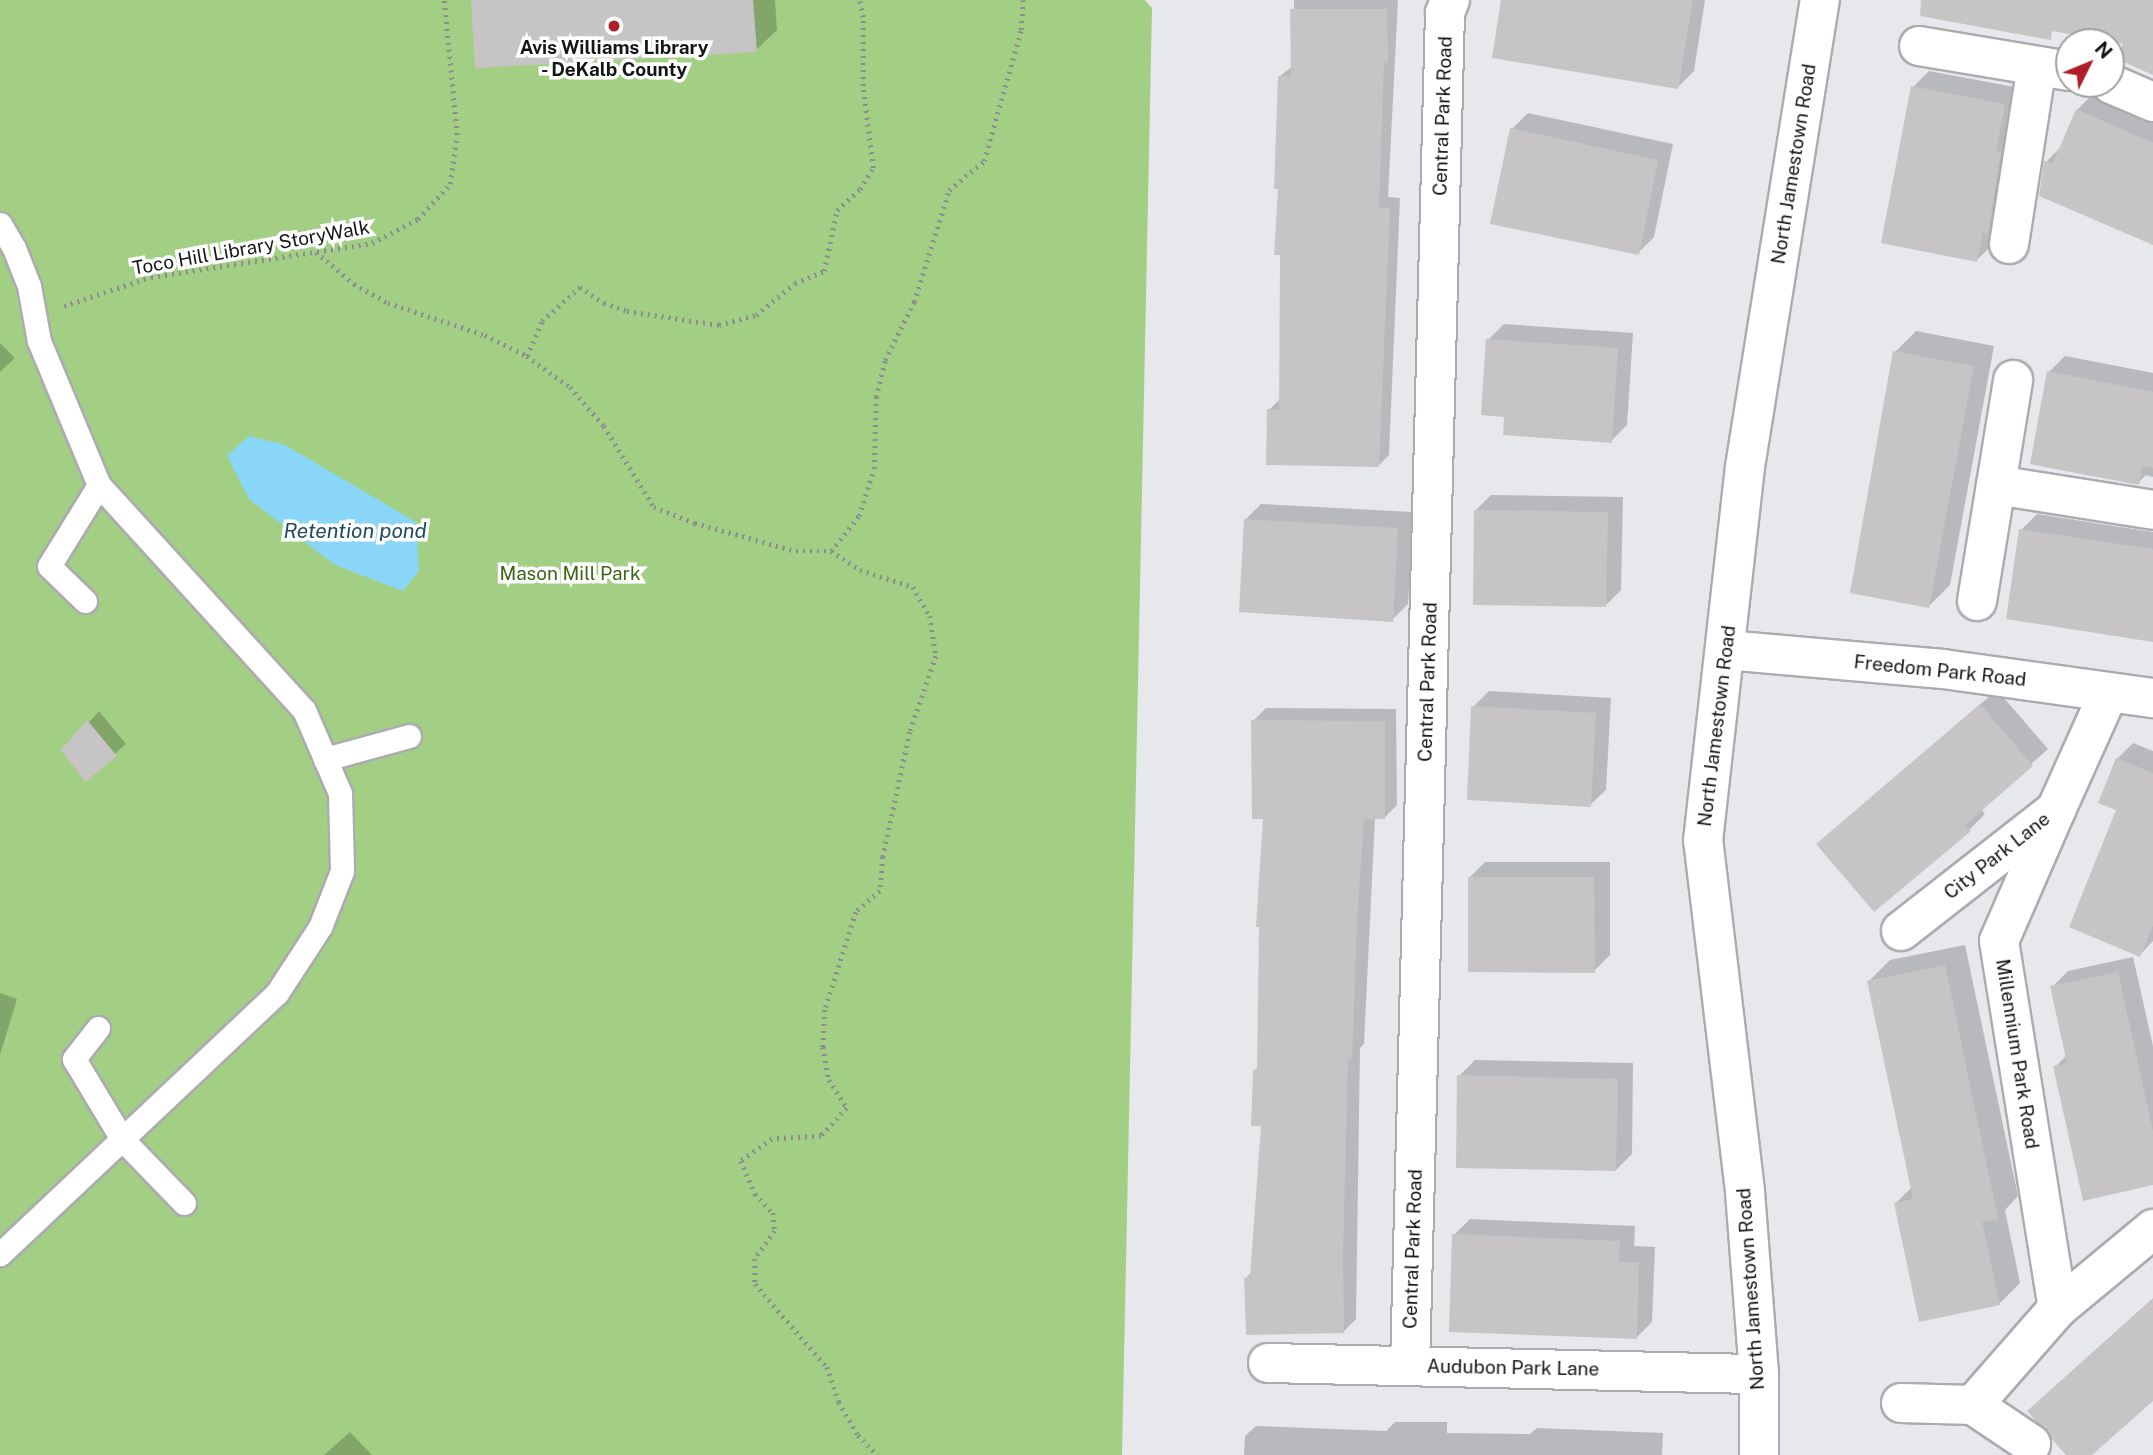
<!DOCTYPE html>
<style>
body{margin:0}
#map{position:relative;width:2153px;height:1455px;overflow:hidden;background:#e7e8ec;font-family:"Public Sans",sans-serif}
div>[style]{position:absolute}
[style*='--x']{left:calc(var(--x)*1px);top:calc(var(--y)*1px);width:calc(var(--w)*1px);rotate:calc(var(--a)*1deg)}
.green>*{inset:0;background:#a3cf84}
.water>*{inset:0;background:#89d6f9}
.shadow>*{inset:0;background:#0003}
.building>*{inset:0;background:#c7c4c6}
.path>*{height:4.5px;margin-top:-2.25px;transform-origin:0;background:repeating-linear-gradient(90deg,#8c8d90 0 2px,transparent 0 7px)}
.roads{filter:drop-shadow(2px 0 #abacaf) drop-shadow(-2px 0 #abacaf) drop-shadow(0 2px #abacaf) drop-shadow(0 -2px #abacaf)}
.lane>*{height:23px;margin:-11.5px;padding:0 11.5px;transform-origin:11.5px;border-radius:11.5px;background:#fff}
.street>*{height:38px;margin:-19px;padding:0 19px;transform-origin:19px;border-radius:19px;background:#fff}
.dots>*{width:19px;height:19px;translate:-50% -50%;box-sizing:border-box;border:4px solid #fff;border-radius:50%}
span{translate:-50% -50%;white-space:nowrap;text-align:center;line-height:1.15;-webkit-text-stroke:7px #fff;paint-order:stroke}
.poi-label{font-size:19px;color:#141516;font-weight:700}
.street-label{font-size:19px;color:#141516}
.park-label{font-size:19px;color:#3d6517}
.water-label{font-size:21px;color:#224d60;font-style:italic}
.north{position:absolute;left:2055px;top:28px;width:70px;height:70px;box-sizing:border-box;background:#fff;border:2px solid #a1a1a2;border-radius:50%;rotate:47deg;font-size:19px;font-weight:700;line-height:28px;text-align:center;color:#141516}
.north::after{content:'';display:block;margin:auto;width:24px;height:32px;background:#b01e29;clip-path:polygon(50% 0,100% 100%,50% 72%,0 100%)}
</style>
<div id="map">
<div class="green">
<div style="clip-path:polygon(0 0,1145px 0,1152px 8px,1122px 1455px,0 1455px)"></div>
</div>
<div class="water">
<div style="clip-path:polygon(249px 436px,285px 445px,416px 522px,419px 571px,403px 591px,335px 565px,249px 499px,227px 456px)"></div>
</div>
<div class="shadow">
<div style="clip-path:polygon(472px 0,775px 0,777px 30px,756px 50px)"></div>
<div style="clip-path:polygon(1294px 0,1398px 0,1388px 197px,1400px 198px,1389px 455px,1379px 465px,1269px 410px,1280px 399px,1280px 76px,1293px 66px)"></div>
<div style="clip-path:polygon(1503px 0,1705px 0,1694px 71px,1678px 87px)"></div>
<div style="clip-path:polygon(1929px 71px,2020px 88px,1993px 244px,1977px 260px,1913px 87px)"></div>
<div style="clip-path:polygon(2098px 89px,2153px 113px,2153px 243px,2046px 162px,2062px 146px,2077px 110px)"></div>
<div style="clip-path:polygon(1528px 113px,1673px 144px,1654px 237px,1638px 253px,1512px 129px)"></div>
<div style="clip-path:polygon(1504px 324px,1633px 333px,1627px 425px,1611px 441px,1488px 340px)"></div>
<div style="clip-path:polygon(1916px 331px,1994px 346px,1950px 585px,1929px 606px,1895px 352px)"></div>
<div style="clip-path:polygon(0 343px,15px 358px,0 372px)"></div>
<div style="clip-path:polygon(2065px 356px,2153px 373px,2153px 477px,2146px 475px,2138px 483px,2049px 372px)"></div>
<div style="clip-path:polygon(1491px 495px,1623px 497px,1621px 590px,1605px 606px,1475px 511px)"></div>
<div style="clip-path:polygon(1261px 504px,1413px 512px,1408px 604px,1392px 620px,1245px 520px)"></div>
<div style="clip-path:polygon(2037px 514px,2153px 532px,2153px 640px,2021px 530px)"></div>
<div style="clip-path:polygon(1997px 690px,2048px 749px,1981px 809px,1985px 814px,1969px 830px,1818px 844px)"></div>
<div style="clip-path:polygon(1489px 691px,1611px 698px,1606px 790px,1590px 805px,1473px 707px)"></div>
<div style="clip-path:polygon(1266px 708px,1396px 709px,1397px 805px,1384px 818px,1375px 818px,1364px 1044px,1360px 1048px,1356px 1319px,1344px 1331px,1246px 1278px,1252px 1272px,1263px 1124px,1254px 1071px,1258px 1067px,1265px 817px,1253px 721px)"></div>
<div style="clip-path:polygon(99px 711px,126px 744px,85px 780px,64px 750px)"></div>
<div style="clip-path:polygon(2133px 743px,2153px 751px,2153px 941px,2140px 955px,2118px 809px,2117px 759px)"></div>
<div style="clip-path:polygon(1485px 862px,1610px 862px,1610px 955px,1594px 971px,1469px 878px)"></div>
<div style="clip-path:polygon(1965px 945px,2018px 1196px,2005px 1210px,2020px 1283px,1999px 1304px,1896px 1203px,1912px 1187px,1869px 981px,1890px 960px)"></div>
<div style="clip-path:polygon(2133px 957px,2153px 1046px,2153px 1184px,2055px 1067px,2067px 1055px,2052px 987px,2068px 971px)"></div>
<div style="clip-path:polygon(0 993px,17px 999px,0 1055px)"></div>
<div style="clip-path:polygon(1475px 1060px,1633px 1063px,1632px 1154px,1616px 1170px,1459px 1076px)"></div>
<div style="clip-path:polygon(1470px 1219px,1635px 1226px,1634px 1246px,1655px 1247px,1652px 1322px,1636px 1338px,1454px 1235px)"></div>
<div style="clip-path:polygon(1395px 1422px,1447px 1422px,1447px 1433px,1530px 1434px,1537px 1428px,1663px 1433px,1662px 1455px,1244px 1455px,1245px 1436px,1256px 1426px,1386px 1431px)"></div>
<div style="clip-path:polygon(350px 1432px,372px 1455px,324px 1455px)"></div>
</div>
<div class="building">
<div style="clip-path:polygon(471px 0,753px 0,757px 52px,475px 68px)"></div>
<div style="clip-path:polygon(1501px 0,1693px 0,1678px 89px,1492px 58px)"></div>
<div style="clip-path:polygon(1921px 0,2153px 0,2153px 75px,2117px 59px,2123px 44px,2052px 31px,2051px 40px,1920px 16px)"></div>
<div style="clip-path:polygon(1290px 9px,1387px 9px,1388px 63px,1384px 63px,1379px 207px,1390px 208px,1379px 467px,1266px 465px,1267px 409px,1279px 410px,1280px 255px,1274px 255px,1278px 189px,1274px 189px,1278px 76px,1291px 76px)"></div>
<div style="clip-path:polygon(1911px 86px,2005px 104px,1996px 151px,2001px 152px,1988px 234px,1983px 232px,1977px 262px,1881px 243px)"></div>
<div style="clip-path:polygon(2076px 109px,2153px 143px,2153px 245px,2039px 196px,2044px 161px,2053px 163px)"></div>
<div style="clip-path:polygon(1510px 128px,1658px 160px,1639px 255px,1490px 224px)"></div>
<div style="clip-path:polygon(1486px 339px,1618px 348px,1612px 443px,1503px 435px,1504px 417px,1481px 415px)"></div>
<div style="clip-path:polygon(1893px 351px,1974px 366px,1929px 608px,1850px 593px)"></div>
<div style="clip-path:polygon(2047px 371px,2153px 392px,2153px 468px,2143px 466px,2139px 485px,2030px 464px)"></div>
<div style="clip-path:polygon(1474px 510px,1608px 512px,1606px 607px,1473px 605px)"></div>
<div style="clip-path:polygon(1244px 519px,1398px 528px,1393px 622px,1239px 612px)"></div>
<div style="clip-path:polygon(2019px 529px,2153px 549px,2153px 642px,2006px 619px)"></div>
<div style="clip-path:polygon(1980px 704px,2033px 766px,1965px 825px,1971px 831px,1874px 912px,1816px 844px)"></div>
<div style="clip-path:polygon(1471px 706px,1596px 713px,1591px 807px,1467px 800px)"></div>
<div style="clip-path:polygon(87px 720px,117px 756px,85px 782px,61px 750px)"></div>
<div style="clip-path:polygon(1251px 720px,1385px 721px,1385px 819px,1364px 819px,1357px 921px,1352px 1059px,1348px 1059px,1343px 1255px,1344px 1333px,1246px 1335px,1244px 1278px,1250px 1277px,1261px 1126px,1251px 1126px,1253px 1070px,1257px 1070px,1259px 927px,1256px 927px,1263px 819px,1252px 819px)"></div>
<div style="clip-path:polygon(2116px 758px,2153px 773px,2153px 925px,2140px 957px,2069px 927px,2116px 810px,2098px 803px)"></div>
<div style="clip-path:polygon(1468px 877px,1594px 877px,1595px 973px,1468px 972px)"></div>
<div style="clip-path:polygon(1945px 965px,1998px 1219px,1982px 1222px,2000px 1305px,1919px 1322px,1894px 1203px,1913px 1199px,1867px 981px)"></div>
<div style="clip-path:polygon(2118px 972px,2153px 1131px,2153px 1185px,2083px 1201px,2053px 1066px,2067px 1063px,2050px 986px)"></div>
<div style="clip-path:polygon(1457px 1075px,1618px 1079px,1616px 1171px,1456px 1168px)"></div>
<div style="clip-path:polygon(1452px 1234px,1620px 1241px,1619px 1262px,1639px 1262px,1637px 1339px,1449px 1332px)"></div>
<div style="clip-path:polygon(2153px 1298px,2153px 1401px,2092px 1455px,2066px 1455px,2027px 1411px)"></div>
</div>
<div class="path">
<div style="--x:316;--y:252;--w:50;--a:40.1"></div>
<div style="--x:354;--y:284;--w:39;--a:29"></div>
<div style="--x:388;--y:303;--w:102;--a:18.3"></div>
<div style="--x:485;--y:335;--w:47;--a:26.6"></div>
<div style="--x:527;--y:356;--w:53;--a:35.8"></div>
<div style="--x:570;--y:387;--w:52;--a:48.9"></div>
<div style="--x:604;--y:426;--w:95;--a:58.3"></div>
<div style="--x:654;--y:507;--w:44;--a:21.3"></div>
<div style="--x:695;--y:523;--w:105;--a:15.5"></div>
<div style="--x:796;--y:551;--w:35;--a:0"></div>
<div style="--x:831;--y:551;--w:45;--a:-51.3"></div>
<div style="--x:859;--y:516;--w:49;--a:-72.3"></div>
<div style="--x:874;--y:469;--w:72;--a:-88.4"></div>
<div style="--x:876;--y:397;--w:38;--a:-76"></div>
<div style="--x:885;--y:360;--w:65;--a:-63.4"></div>
<div style="--x:914;--y:302;--w:117;--a:-72.6"></div>
<div style="--x:949;--y:190;--w:45;--a:-39.6"></div>
<div style="--x:984;--y:161;--w:136;--a:-74.2"></div>
<div style="--x:1021;--y:30;--w:30;--a:-86"></div>
<div style="--x:64;--y:306;--w:92;--a:-18.4"></div>
<div style="--x:151;--y:277;--w:224;--a:-8.7"></div>
<div style="--x:372;--y:243;--w:52;--a:-27.6"></div>
<div style="--x:418;--y:219;--w:47;--a:-47.6"></div>
<div style="--x:450;--y:184;--w:49;--a:-81.9"></div>
<div style="--x:457;--y:135;--w:136;--a:-95.5"></div>
<div style="--x:527;--y:356;--w:38;--a:-67"></div>
<div style="--x:542;--y:321;--w:51;--a:-41.8"></div>
<div style="--x:580;--y:287;--w:29;--a:34"></div>
<div style="--x:604;--y:303;--w:24;--a:19"></div>
<div style="--x:627;--y:311;--w:93;--a:8.7"></div>
<div style="--x:719;--y:325;--w:38;--a:-15"></div>
<div style="--x:756;--y:315;--w:50;--a:-39.4"></div>
<div style="--x:795;--y:283;--w:31;--a:-22"></div>
<div style="--x:824;--y:271;--w:62;--a:-78"></div>
<div style="--x:837;--y:210;--w:31;--a:-42"></div>
<div style="--x:860;--y:189;--w:25;--a:-58"></div>
<div style="--x:873;--y:168;--w:83;--a:-97"></div>
<div style="--x:863;--y:86;--w:69;--a:-90"></div>
<div style="--x:863;--y:17;--w:17;--a:-103"></div>
<div style="--x:831;--y:551;--w:35;--a:33"></div>
<div style="--x:860;--y:570;--w:56;--a:17.8"></div>
<div style="--x:913;--y:587;--w:34;--a:60"></div>
<div style="--x:930;--y:616;--w:40;--a:81.5"></div>
<div style="--x:936;--y:656;--w:80;--a:108.9"></div>
<div style="--x:910;--y:732;--w:128;--a:102.2"></div>
<div style="--x:883;--y:857;--w:34;--a:95"></div>
<div style="--x:880;--y:891;--w:32;--a:139"></div>
<div style="--x:856;--y:912;--w:103;--a:107.6"></div>
<div style="--x:825;--y:1010;--w:37;--a:93"></div>
<div style="--x:823;--y:1047;--w:34;--a:80"></div>
<div style="--x:829;--y:1080;--w:33;--a:57"></div>
<div style="--x:847;--y:1108;--w:38;--a:133"></div>
<div style="--x:821;--y:1136;--w:49;--a:176.5"></div>
<div style="--x:772;--y:1139;--w:38;--a:145"></div>
<div style="--x:741;--y:1161;--w:36;--a:67"></div>
<div style="--x:755;--y:1194;--w:26;--a:47"></div>
<div style="--x:773;--y:1213;--w:18;--a:84"></div>
<div style="--x:775;--y:1231;--w:34;--a:126"></div>
<div style="--x:755;--y:1259;--w:25;--a:90"></div>
<div style="--x:755;--y:1284;--w:110;--a:49.1"></div>
<div style="--x:827;--y:1367;--w:37;--a:71"></div>
<div style="--x:839;--y:1402;--w:38;--a:60"></div>
<div style="--x:858;--y:1435;--w:28;--a:46"></div>
</div>
<div class="roads">
<div class="lane">
<div style="--x:0;--y:224;--w:28;--a:60"></div>
<div style="--x:14;--y:248;--w:41;--a:68.5"></div>
<div style="--x:29;--y:286;--w:56;--a:79.7"></div>
<div style="--x:39;--y:341;--w:156;--a:67.4"></div>
<div style="--x:99;--y:485;--w:304;--a:47.7"></div>
<div style="--x:304;--y:710;--w:90;--a:66.6"></div>
<div style="--x:340;--y:793;--w:78;--a:88.5"></div>
<div style="--x:342;--y:871;--w:60;--a:111.4"></div>
<div style="--x:320;--y:927;--w:79;--a:123.1"></div>
<div style="--x:277;--y:993;--w:381;--a:136.7"></div>
<div style="--x:85;--y:601;--w:50;--a:-135.8"></div>
<div style="--x:49;--y:566;--w:95;--a:-58.3"></div>
<div style="--x:325;--y:759;--w:87;--a:-15.3"></div>
<div style="--x:98;--y:1028;--w:39;--a:128"></div>
<div style="--x:74;--y:1059;--w:93;--a:59"></div>
<div style="--x:122;--y:1139;--w:89;--a:45.9"></div>
</div>
<div class="street">
<div style="--x:1919;--y:46;--w:152;--a:9.5"></div>
<div style="--x:2111;--y:84;--w:46;--a:23.2"></div>
<div style="--x:2009;--y:244;--w:180;--a:-81.1"></div>
<div style="--x:1996;--y:485;--w:159;--a:9"></div>
<div style="--x:1977;--y:601;--w:224;--a:-80.7"></div>
<div style="--x:1726;--y:650;--w:218;--a:5"></div>
<div style="--x:1943;--y:669;--w:212;--a:7.9"></div>
<div style="--x:2056;--y:810;--w:143;--a:113.5"></div>
<div style="--x:1999;--y:941;--w:372;--a:80.9"></div>
<div style="--x:1901;--y:931;--w:197;--a:-38"></div>
<div style="--x:2056;--y:810;--w:129;--a:-65.8"></div>
<div style="--x:1268;--y:1363;--w:491;--a:1.3"></div>
<div style="--x:1410;--y:1366;--w:1353;--a:-88.52"></div>
<div style="--x:1445;--y:13;--w:14;--a:-69"></div>
<div style="--x:1901;--y:1403;--w:72;--a:1.6"></div>
<div style="--x:1973;--y:1405;--w:70;--a:33.9"></div>
<div style="--x:1973;--y:1405;--w:129;--a:-48.8"></div>
<div style="--x:2058;--y:1308;--w:124;--a:-39.7"></div>
<div style="--x:1759;--y:1455;--w:81;--a:-90"></div>
<div style="--x:1759;--y:1374;--w:184;--a:-94.4"></div>
<div style="--x:1745;--y:1191;--w:353;--a:-96.8"></div>
<div style="--x:1703;--y:841;--w:376;--a:-83.6"></div>
<div style="--x:1745;--y:467;--w:473;--a:-80.9"></div>
</div>
</div>
<div class="dots">
<div style="left:614px;top:26px;background:#b01e29"></div>
</div>
<div class="poi-label">
<span style="left:614px;top:59px">Avis Williams Library<br>- DeKalb County</span>
</div>
<div class="street-label">
<span style="left:1443px;top:116px;rotate:-88deg">Central Park Road</span>
<span style="left:1794px;top:164px;rotate:-81deg">North Jamestown Road</span>
<span style="left:251px;top:248px;rotate:-10deg">Toco Hill Library StoryWalk</span>
<span style="left:1940px;top:671px;rotate:6deg">Freedom Park Road</span>
<span style="left:1428px;top:682px;rotate:-88deg">Central Park Road</span>
<span style="left:1717px;top:726px;rotate:-83deg">North Jamestown Road</span>
<span style="left:1997px;top:856px;rotate:-38deg">City Park Lane</span>
<span style="left:2017px;top:1054px;rotate:81deg">Millennium Park Road</span>
<span style="left:1413px;top:1249px;rotate:-88deg">Central Park Road</span>
<span style="left:1751px;top:1289px;rotate:-94deg">North Jamestown Road</span>
<span style="left:1513px;top:1368px;rotate:1deg">Audubon Park Lane</span>
</div>
<div class="park-label">
<span style="left:570px;top:574px">Mason Mill Park</span>
</div>
<div class="water-label">
<span style="left:355px;top:531px">Retention pond</span>
</div>
<div class="north">N</div>
</div>
